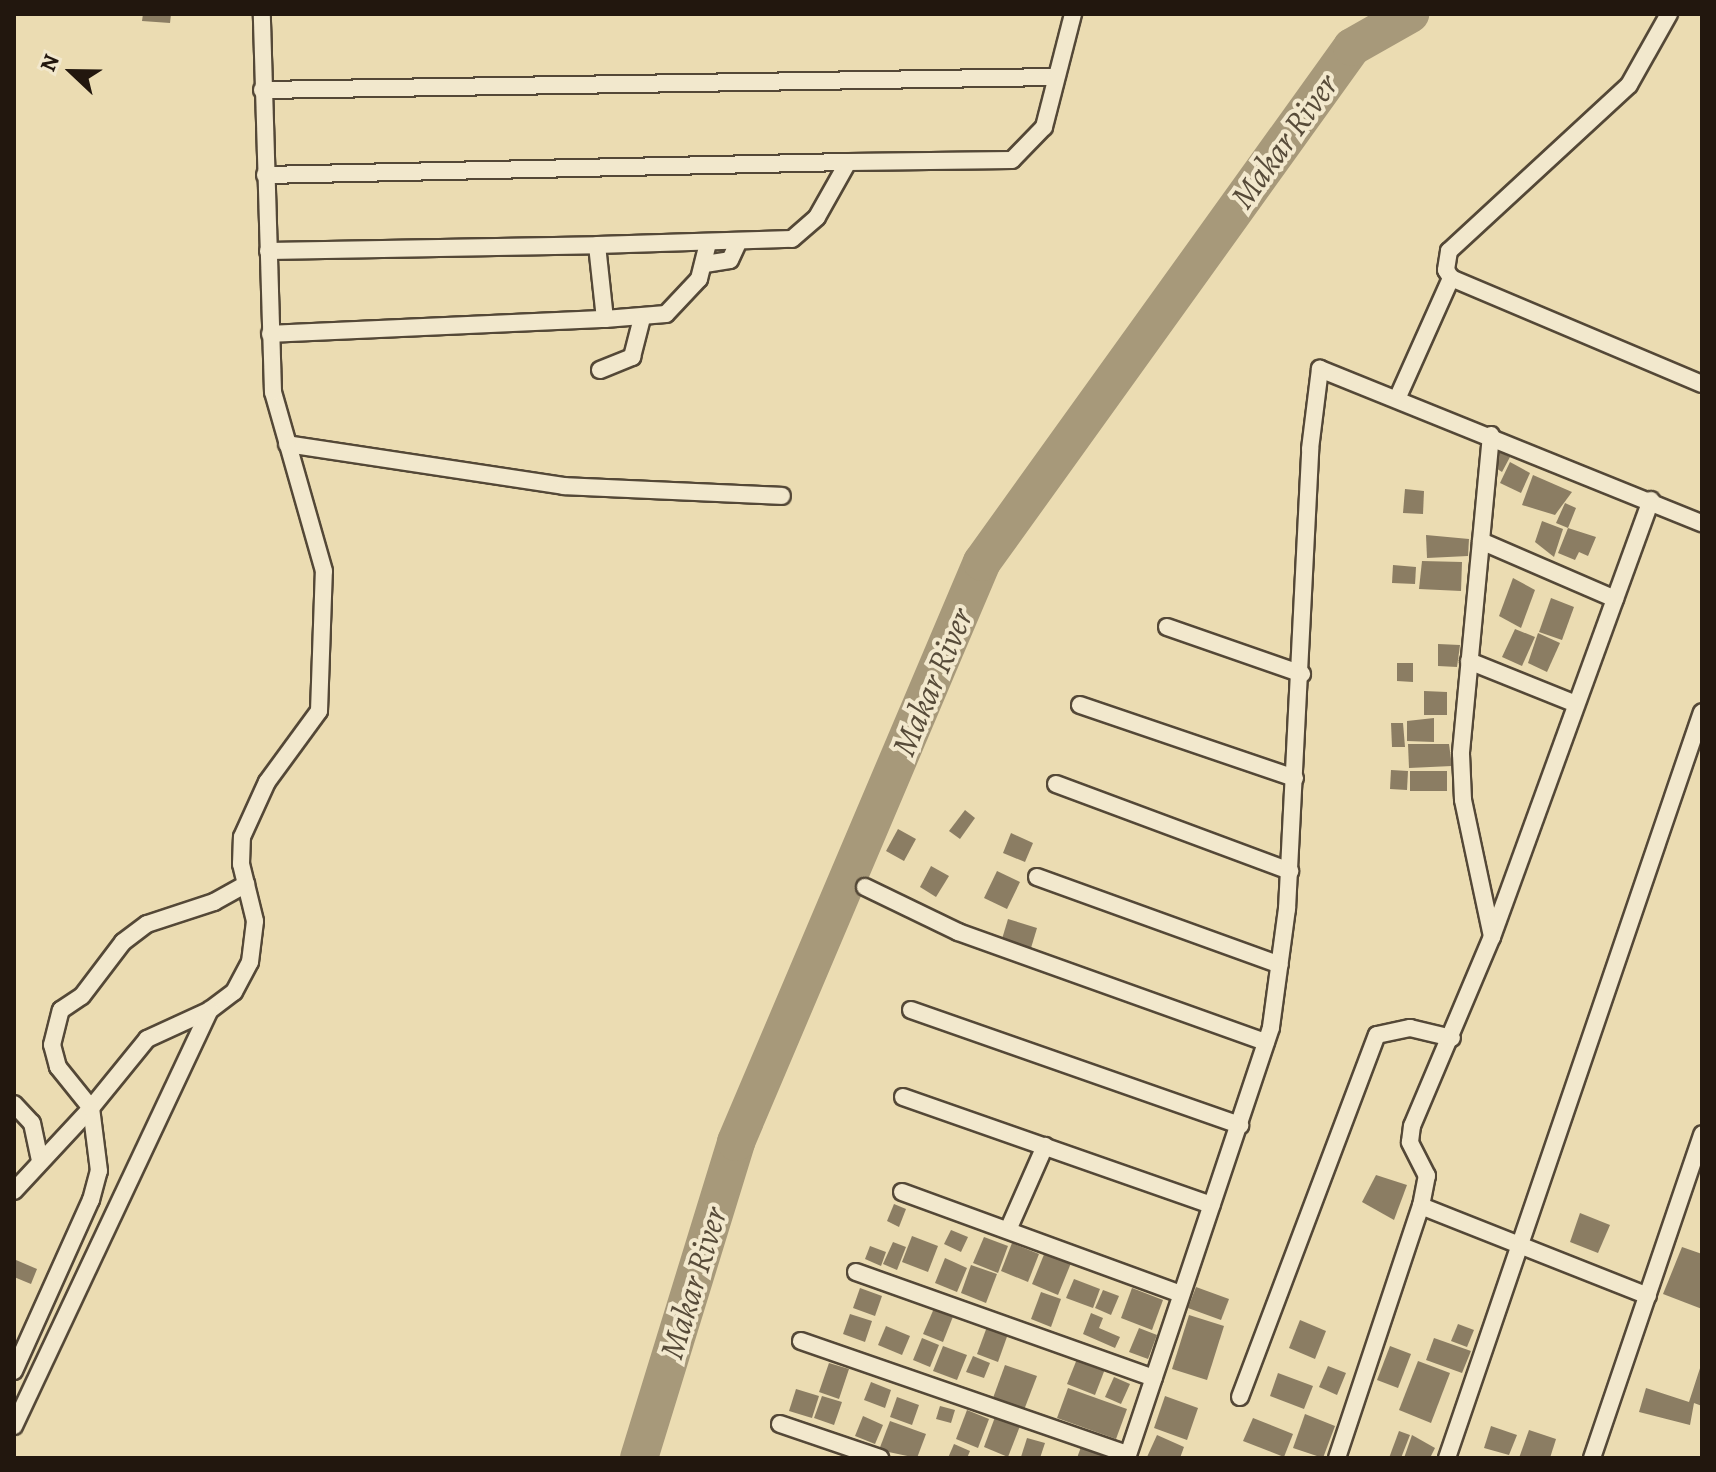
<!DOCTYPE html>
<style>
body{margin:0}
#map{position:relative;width:1716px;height:1472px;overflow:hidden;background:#ebdcb2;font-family:Alegreya,serif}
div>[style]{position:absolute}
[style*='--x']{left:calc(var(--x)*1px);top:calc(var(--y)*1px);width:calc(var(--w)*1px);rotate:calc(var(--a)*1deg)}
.river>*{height:38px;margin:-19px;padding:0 19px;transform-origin:19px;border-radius:19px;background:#a7997a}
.building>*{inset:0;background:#8b7d63}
.roads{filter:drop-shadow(2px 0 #544837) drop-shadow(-2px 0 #544837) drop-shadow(0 2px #544837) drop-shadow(0 -2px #544837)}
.minor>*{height:16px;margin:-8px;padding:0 8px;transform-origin:8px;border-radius:8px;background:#f2e8cd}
span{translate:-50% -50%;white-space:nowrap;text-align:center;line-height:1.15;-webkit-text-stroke:8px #f2e8cd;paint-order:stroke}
.water-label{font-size:34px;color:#574b39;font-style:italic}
.frame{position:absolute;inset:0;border:16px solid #22170e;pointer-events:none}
.north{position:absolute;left:32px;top:32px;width:80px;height:80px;-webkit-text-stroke:6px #f2e8cd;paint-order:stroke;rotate:292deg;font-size:22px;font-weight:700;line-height:32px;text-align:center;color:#22170e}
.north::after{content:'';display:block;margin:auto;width:28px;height:36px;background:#22170e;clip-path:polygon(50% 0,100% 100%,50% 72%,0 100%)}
</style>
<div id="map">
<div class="river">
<div style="--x:639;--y:1458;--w:331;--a:-72.9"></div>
<div style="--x:736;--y:1142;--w:630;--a:-67.02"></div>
<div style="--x:982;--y:562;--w:634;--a:-54.3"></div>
<div style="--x:1352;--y:47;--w:67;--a:-29.6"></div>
</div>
<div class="building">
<div style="clip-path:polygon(143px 14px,171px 14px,170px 23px,142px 21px)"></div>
<div style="clip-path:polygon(1499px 452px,1510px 457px,1502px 472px,1491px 465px)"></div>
<div style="clip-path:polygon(1510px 462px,1530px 473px,1521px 493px,1500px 483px)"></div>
<div style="clip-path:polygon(1533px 475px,1572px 492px,1555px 515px,1522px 505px)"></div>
<div style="clip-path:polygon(1405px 489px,1424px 491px,1423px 514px,1403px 513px)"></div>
<div style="clip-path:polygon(1565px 503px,1576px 508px,1568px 528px,1556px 523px)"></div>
<div style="clip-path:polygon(1542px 521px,1563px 529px,1554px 557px,1535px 542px)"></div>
<div style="clip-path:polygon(1568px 528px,1596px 537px,1588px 556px,1579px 552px,1575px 560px,1558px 553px)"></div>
<div style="clip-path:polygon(1426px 535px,1469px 539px,1468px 556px,1427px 558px)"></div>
<div style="clip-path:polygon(1422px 561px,1462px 562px,1461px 591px,1419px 589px)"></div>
<div style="clip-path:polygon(1393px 565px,1416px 567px,1415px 584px,1392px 583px)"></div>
<div style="clip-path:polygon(1513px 578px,1535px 590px,1521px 628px,1499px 616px)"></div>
<div style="clip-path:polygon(1551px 598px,1574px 607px,1562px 640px,1539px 632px)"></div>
<div style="clip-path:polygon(1515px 629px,1535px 637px,1522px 666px,1502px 657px)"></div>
<div style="clip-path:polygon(1538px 633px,1560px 643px,1547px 672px,1528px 663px)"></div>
<div style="clip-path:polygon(1438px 644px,1460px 645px,1457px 667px,1438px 666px)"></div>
<div style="clip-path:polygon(1397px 663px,1413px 663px,1413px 682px,1397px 681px)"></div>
<div style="clip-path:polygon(1424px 691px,1447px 692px,1447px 715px,1424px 715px)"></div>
<div style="clip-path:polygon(1434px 718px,1434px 742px,1407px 741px,1407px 721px)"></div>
<div style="clip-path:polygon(1391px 723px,1403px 723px,1405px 747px,1392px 747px)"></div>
<div style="clip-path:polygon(1408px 744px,1449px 744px,1452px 766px,1409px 768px)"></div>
<div style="clip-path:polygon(1391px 770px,1408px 771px,1407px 790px,1390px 789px)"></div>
<div style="clip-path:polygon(1410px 771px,1447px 771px,1447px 791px,1410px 791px)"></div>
<div style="clip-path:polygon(965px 810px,975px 818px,960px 839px,949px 831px)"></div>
<div style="clip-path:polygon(898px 829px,916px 839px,904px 861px,886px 851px)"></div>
<div style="clip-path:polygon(1011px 833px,1033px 843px,1025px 862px,1003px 853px)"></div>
<div style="clip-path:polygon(931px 866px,949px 876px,936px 897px,920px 887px)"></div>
<div style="clip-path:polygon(997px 871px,1020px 882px,1007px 909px,984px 898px)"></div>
<div style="clip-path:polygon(1008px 919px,1037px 928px,1031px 948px,1002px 939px)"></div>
<div style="clip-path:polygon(1376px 1175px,1407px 1185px,1394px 1220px,1362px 1202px)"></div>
<div style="clip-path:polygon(894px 1204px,906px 1209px,899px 1227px,887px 1221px)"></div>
<div style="clip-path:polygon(1580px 1213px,1610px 1225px,1598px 1253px,1570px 1242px)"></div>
<div style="clip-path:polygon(951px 1230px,968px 1237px,961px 1252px,944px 1244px)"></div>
<div style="clip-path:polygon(912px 1236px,938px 1246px,928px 1272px,902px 1262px)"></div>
<div style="clip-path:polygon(984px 1237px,1008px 1246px,998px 1273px,973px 1263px)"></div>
<div style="clip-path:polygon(893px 1242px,906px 1247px,897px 1270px,883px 1264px)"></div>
<div style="clip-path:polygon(1012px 1243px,1039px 1254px,1028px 1282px,1001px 1271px)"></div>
<div style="clip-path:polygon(870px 1246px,886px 1252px,881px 1266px,865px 1259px)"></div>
<div style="clip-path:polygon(1682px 1247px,1702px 1254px,1702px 1309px,1663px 1294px)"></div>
<div style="clip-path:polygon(1045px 1252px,1071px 1263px,1058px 1295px,1032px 1284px)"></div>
<div style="clip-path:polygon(945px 1258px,967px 1268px,957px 1292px,935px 1283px)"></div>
<div style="clip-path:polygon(16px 1260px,37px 1269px,31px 1284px,14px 1277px)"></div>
<div style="clip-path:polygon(971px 1265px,997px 1274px,986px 1303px,961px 1293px)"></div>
<div style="clip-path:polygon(1074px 1279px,1100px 1289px,1093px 1308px,1066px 1298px)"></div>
<div style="clip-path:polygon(1196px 1287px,1229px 1299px,1221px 1320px,1188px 1308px)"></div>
<div style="clip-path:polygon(860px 1288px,882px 1296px,875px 1316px,853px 1308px)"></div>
<div style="clip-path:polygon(1132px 1288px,1163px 1300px,1152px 1330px,1121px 1318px)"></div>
<div style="clip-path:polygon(1103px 1290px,1119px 1296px,1111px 1315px,1095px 1308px)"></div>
<div style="clip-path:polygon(1041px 1292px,1061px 1299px,1051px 1327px,1031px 1319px)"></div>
<div style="clip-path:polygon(935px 1306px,954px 1314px,943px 1342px,923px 1334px)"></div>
<div style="clip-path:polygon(1091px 1313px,1103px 1318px,1099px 1328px,1120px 1337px,1115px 1348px,1083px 1334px)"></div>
<div style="clip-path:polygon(850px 1314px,872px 1321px,865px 1342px,843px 1334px)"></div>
<div style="clip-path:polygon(1189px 1315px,1224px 1326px,1207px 1380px,1172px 1369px)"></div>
<div style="clip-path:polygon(1300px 1320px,1326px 1331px,1315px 1359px,1289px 1348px)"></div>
<div style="clip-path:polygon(988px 1324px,1009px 1331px,998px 1362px,977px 1354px)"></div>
<div style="clip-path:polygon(1458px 1324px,1474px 1330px,1467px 1347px,1451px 1341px)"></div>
<div style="clip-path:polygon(886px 1326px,910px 1336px,902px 1355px,878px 1345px)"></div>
<div style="clip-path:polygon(1139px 1328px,1157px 1335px,1148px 1359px,1129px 1352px)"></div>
<div style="clip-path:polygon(922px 1338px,939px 1345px,930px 1367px,913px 1360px)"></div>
<div style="clip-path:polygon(1434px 1338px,1471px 1351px,1462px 1373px,1426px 1360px)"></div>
<div style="clip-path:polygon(943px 1346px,967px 1355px,957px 1380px,933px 1371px)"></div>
<div style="clip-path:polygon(1390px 1346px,1411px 1354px,1398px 1388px,1377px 1380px)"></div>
<div style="clip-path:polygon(973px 1356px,990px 1363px,984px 1378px,966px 1372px)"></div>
<div style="clip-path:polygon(1077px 1359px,1105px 1369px,1095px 1395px,1067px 1384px)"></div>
<div style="clip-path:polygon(1418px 1361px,1450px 1373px,1431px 1423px,1399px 1410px)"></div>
<div style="clip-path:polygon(1702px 1362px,1702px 1406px,1694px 1403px,1690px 1425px,1639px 1412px,1646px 1388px,1689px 1402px)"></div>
<div style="clip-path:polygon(829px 1363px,849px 1369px,839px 1399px,819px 1392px)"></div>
<div style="clip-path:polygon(1005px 1365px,1037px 1376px,1024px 1410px,993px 1398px)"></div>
<div style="clip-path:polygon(1328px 1366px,1346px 1373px,1337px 1395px,1319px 1387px)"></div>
<div style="clip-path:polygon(1278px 1373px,1313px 1386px,1304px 1409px,1270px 1396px)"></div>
<div style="clip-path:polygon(1114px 1377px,1130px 1384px,1121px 1404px,1105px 1397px)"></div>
<div style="clip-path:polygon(871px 1382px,891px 1390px,885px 1408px,864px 1400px)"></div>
<div style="clip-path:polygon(1068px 1388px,1127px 1409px,1116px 1439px,1057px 1418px)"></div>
<div style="clip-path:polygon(796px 1389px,819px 1396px,812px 1418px,789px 1411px)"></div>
<div style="clip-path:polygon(822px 1396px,842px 1402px,834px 1425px,814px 1418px)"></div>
<div style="clip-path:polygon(1165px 1396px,1198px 1408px,1187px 1440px,1154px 1428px)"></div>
<div style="clip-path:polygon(897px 1397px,919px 1405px,912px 1425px,890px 1417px)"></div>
<div style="clip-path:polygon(940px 1406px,955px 1410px,951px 1423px,936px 1419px)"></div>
<div style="clip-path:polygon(967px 1410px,989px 1419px,978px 1448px,956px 1439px)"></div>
<div style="clip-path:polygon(1305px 1414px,1335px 1426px,1323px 1458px,1293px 1448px)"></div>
<div style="clip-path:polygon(863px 1416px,883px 1425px,875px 1444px,855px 1436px)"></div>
<div style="clip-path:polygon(995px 1417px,1020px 1426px,1008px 1457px,984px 1447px)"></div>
<div style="clip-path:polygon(1253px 1418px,1293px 1434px,1284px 1457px,1243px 1441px)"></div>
<div style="clip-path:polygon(890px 1421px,926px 1434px,917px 1458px,879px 1450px)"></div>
<div style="clip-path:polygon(1491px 1426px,1517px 1435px,1509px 1455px,1484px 1448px)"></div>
<div style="clip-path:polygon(1529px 1430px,1556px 1439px,1550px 1458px,1519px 1458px)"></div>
<div style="clip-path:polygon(1399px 1431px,1410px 1435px,1401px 1458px,1389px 1458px)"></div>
<div style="clip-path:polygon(1157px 1435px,1184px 1447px,1180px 1458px,1147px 1457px)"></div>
<div style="clip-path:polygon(1412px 1435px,1435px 1448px,1430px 1458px,1404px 1458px)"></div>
<div style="clip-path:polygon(1027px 1438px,1045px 1443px,1040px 1458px,1021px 1457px)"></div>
<div style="clip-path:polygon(954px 1444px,970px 1451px,967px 1458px,948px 1458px)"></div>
<div style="clip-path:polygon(1081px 1447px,1111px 1457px,1111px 1458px,1077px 1458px)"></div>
</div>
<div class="roads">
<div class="minor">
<div style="--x:1669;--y:14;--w:81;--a:119.4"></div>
<div style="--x:1629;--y:85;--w:245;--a:137.3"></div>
<div style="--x:1449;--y:251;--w:19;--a:99"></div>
<div style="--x:1446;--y:270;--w:9;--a:58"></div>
<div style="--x:1451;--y:278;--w:272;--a:22.9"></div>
<div style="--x:262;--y:90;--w:792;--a:-0.94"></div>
<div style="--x:265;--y:175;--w:583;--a:-1.28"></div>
<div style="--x:268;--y:251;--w:329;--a:-1"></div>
<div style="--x:705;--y:264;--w:25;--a:-9"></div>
<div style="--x:730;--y:260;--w:21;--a:-65"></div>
<div style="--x:605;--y:319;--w:61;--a:-4.7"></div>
<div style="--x:666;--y:314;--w:48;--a:-46.7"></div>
<div style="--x:699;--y:279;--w:36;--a:-76"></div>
<div style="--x:270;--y:334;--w:335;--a:-2.6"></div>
<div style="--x:605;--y:319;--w:74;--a:-96.2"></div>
<div style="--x:597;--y:245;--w:195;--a:-1.8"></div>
<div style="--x:792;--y:239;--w:33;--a:-41"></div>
<div style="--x:817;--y:217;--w:63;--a:-60.6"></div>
<div style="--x:848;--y:162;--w:164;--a:-0.7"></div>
<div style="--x:1012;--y:160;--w:46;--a:-45.9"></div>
<div style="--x:1044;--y:127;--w:117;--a:-75.6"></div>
<div style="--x:600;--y:370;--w:35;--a:-22"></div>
<div style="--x:632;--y:357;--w:40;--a:-75.6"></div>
<div style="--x:1397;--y:399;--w:133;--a:-65.9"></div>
<div style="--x:1491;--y:435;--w:320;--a:95.4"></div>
<div style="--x:1461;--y:754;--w:46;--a:87.5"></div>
<div style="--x:1463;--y:800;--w:140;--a:78"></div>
<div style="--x:287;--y:444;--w:280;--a:8.6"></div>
<div style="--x:564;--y:486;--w:218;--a:2.6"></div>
<div style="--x:1481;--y:541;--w:146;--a:23.4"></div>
<div style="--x:1167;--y:627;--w:143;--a:19.2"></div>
<div style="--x:1469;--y:661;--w:115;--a:21.9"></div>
<div style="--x:1080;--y:705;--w:227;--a:18.8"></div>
<div style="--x:1056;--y:784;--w:250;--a:20.4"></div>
<div style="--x:1037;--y:877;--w:258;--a:19.9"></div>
<div style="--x:865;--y:887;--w:103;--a:25.8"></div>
<div style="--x:958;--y:932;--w:327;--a:19.7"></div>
<div style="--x:911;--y:1010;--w:349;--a:19.3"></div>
<div style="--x:903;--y:1097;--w:327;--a:19.3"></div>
<div style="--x:14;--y:1104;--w:26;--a:47"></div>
<div style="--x:32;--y:1123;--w:38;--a:78"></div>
<div style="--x:14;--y:1191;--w:113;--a:-47.1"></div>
<div style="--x:91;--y:1108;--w:53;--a:-128.8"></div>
<div style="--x:58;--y:1067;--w:23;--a:-105"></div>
<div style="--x:52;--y:1045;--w:36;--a:-76"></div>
<div style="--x:61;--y:1010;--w:25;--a:-34"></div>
<div style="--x:82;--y:996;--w:68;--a:-52.8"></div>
<div style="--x:123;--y:942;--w:30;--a:-37"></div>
<div style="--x:147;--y:924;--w:71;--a:-18.2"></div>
<div style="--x:214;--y:902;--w:37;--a:-29"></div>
<div style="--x:902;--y:1192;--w:297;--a:20.1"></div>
<div style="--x:1421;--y:1206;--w:31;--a:-79"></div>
<div style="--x:1427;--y:1176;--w:38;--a:-117"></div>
<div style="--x:1410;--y:1142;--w:16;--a:-83"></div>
<div style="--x:1412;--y:1126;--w:205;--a:-67.1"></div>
<div style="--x:1492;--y:937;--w:465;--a:-70"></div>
<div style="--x:1008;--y:1230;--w:92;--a:-66.2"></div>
<div style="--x:856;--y:1272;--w:316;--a:19.6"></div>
<div style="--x:801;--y:1341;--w:346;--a:19.1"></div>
<div style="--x:14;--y:1371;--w:188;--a:-65.8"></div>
<div style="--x:91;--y:1200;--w:30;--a:-75"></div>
<div style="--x:99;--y:1171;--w:64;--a:-97.2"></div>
<div style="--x:91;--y:1108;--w:89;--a:-50.9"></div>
<div style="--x:147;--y:1039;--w:69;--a:-24.7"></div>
<div style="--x:210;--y:1010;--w:30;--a:-37"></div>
<div style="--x:234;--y:992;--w:34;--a:-62"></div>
<div style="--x:250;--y:962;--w:41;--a:-83"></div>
<div style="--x:255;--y:921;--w:59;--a:-103.8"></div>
<div style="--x:241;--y:864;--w:27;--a:-88"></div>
<div style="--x:242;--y:837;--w:60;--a:-65.6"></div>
<div style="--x:267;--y:782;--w:88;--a:-53.8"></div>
<div style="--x:319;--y:711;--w:140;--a:-88"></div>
<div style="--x:324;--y:571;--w:186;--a:-105.9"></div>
<div style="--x:273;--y:392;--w:378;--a:-91.7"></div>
<div style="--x:1240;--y:1397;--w:387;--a:-69.3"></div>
<div style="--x:1377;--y:1035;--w:34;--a:-12"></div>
<div style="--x:1410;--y:1028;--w:43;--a:13.4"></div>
<div style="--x:780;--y:1424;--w:106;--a:18.8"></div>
<div style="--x:14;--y:1426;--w:460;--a:-64.8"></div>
<div style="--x:1127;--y:1458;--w:454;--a:-71.5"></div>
<div style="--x:1271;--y:1027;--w:119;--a:-82.3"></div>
<div style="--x:1287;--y:909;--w:461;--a:-87.1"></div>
<div style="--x:1310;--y:449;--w:81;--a:-82.9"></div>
<div style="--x:1320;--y:369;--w:412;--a:22"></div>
<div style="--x:1337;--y:1458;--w:266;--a:-71.6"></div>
<div style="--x:1421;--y:1206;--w:244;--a:21.6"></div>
<div style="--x:1447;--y:1458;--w:788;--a:-71.13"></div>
<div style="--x:1592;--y:1458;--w:342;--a:-71.2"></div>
</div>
</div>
<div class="water-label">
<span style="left:1284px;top:141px;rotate:-54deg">Makar River</span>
<span style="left:932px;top:682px;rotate:-67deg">Makar River</span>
<span style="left:693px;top:1283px;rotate:-73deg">Makar River</span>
</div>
<div class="frame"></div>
<div class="north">N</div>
</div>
